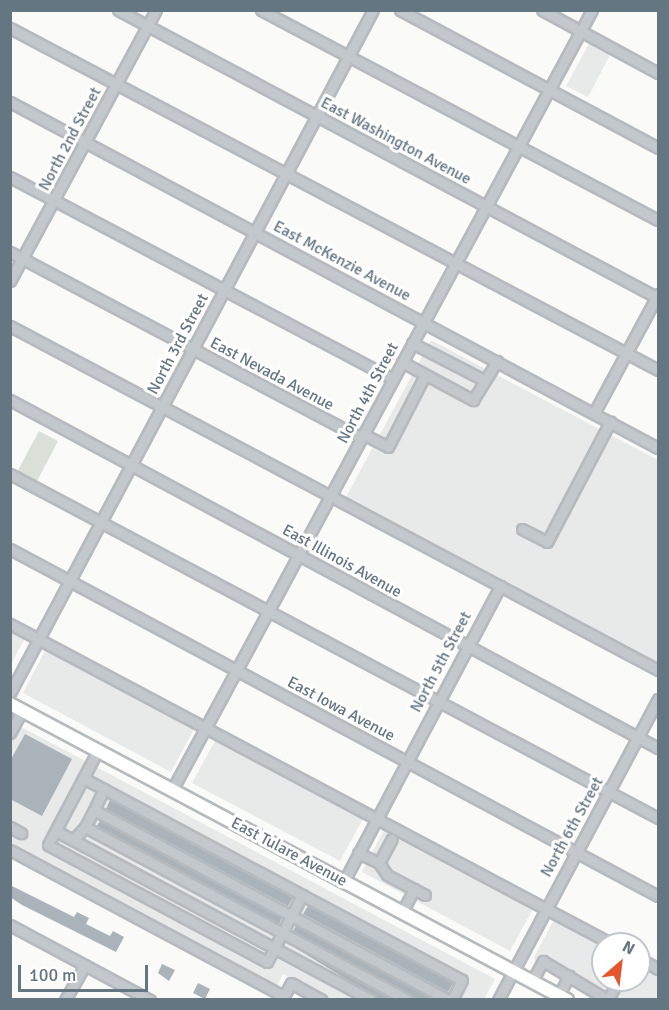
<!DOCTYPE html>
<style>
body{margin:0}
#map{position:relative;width:669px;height:1010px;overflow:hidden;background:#fafaf8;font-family:Signika,sans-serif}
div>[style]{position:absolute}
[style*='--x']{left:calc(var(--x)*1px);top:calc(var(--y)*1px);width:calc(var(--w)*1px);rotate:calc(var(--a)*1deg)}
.built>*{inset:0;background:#e8e9e9}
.green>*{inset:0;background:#dadfd7}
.building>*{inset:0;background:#aab3b9}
.roads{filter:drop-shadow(2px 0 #b5babe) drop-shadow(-2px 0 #b5babe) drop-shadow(0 2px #b5babe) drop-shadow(0 -2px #b5babe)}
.minor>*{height:9px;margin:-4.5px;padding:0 4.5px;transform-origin:4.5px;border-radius:4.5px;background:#c3c8cc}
.major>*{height:12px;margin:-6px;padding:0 6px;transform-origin:6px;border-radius:6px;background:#fff}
span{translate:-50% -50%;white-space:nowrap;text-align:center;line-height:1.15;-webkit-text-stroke:6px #fff;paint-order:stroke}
.street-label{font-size:16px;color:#657683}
.frame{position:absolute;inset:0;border:12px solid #657683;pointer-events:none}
.north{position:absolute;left:591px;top:932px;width:60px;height:60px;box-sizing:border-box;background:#fff;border:2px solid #c1c8cd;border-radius:50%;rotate:28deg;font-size:16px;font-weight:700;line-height:24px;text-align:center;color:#657683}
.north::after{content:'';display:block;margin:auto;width:21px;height:27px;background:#e4572e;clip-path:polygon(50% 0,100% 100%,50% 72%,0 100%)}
.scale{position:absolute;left:18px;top:965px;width:130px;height:27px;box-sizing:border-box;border:3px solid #657683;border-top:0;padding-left:8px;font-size:18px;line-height:21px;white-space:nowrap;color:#657683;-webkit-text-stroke:4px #fff;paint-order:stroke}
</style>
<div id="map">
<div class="built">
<div style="clip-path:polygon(590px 42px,611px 53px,588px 97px,566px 86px)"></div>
<div style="clip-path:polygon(431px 340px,658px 460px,658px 665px,345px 499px)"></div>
<div style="clip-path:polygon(11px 630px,25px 638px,11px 664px)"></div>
<div style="clip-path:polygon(46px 649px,195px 727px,171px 772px,23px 693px)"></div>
<div style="clip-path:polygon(10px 721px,495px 979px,484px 999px,331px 999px,283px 974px,277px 986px,11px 843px)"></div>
<div style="clip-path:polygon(216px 739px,364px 817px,340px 861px,192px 783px)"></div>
<div style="clip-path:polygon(385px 828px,534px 907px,510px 951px,362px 872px)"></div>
<div style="clip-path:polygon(555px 918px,603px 944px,603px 980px,639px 980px,639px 963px,658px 968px,658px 999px,602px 999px,536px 965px,534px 957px)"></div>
</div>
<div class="green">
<div style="clip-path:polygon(39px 431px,58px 441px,35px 485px,16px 474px)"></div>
</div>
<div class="building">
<div style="clip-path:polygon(25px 734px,72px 759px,42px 816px,10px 799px,10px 761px)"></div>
<div style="clip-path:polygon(110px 800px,293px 898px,288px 906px,106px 809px)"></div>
<div style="clip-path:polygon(100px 821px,282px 918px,279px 924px,97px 826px)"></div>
<div style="clip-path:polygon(10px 885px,74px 917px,77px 912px,89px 918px,86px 924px,110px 936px,113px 931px,124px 937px,116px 952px,22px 905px,10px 897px)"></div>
<div style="clip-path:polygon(308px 906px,453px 983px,448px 992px,303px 914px)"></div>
<div style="clip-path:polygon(296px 926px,434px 999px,414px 999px,293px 931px)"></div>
<div style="clip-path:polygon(289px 944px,392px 999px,377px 998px)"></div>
<div style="clip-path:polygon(162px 964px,175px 970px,169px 981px,158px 973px)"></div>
<div style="clip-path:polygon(198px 983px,210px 989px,205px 999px,193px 993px)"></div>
</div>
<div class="roads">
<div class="minor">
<div style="--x:118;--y:10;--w:612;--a:28.07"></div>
<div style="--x:261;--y:10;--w:449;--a:27.9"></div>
<div style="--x:400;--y:10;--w:293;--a:28.1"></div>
<div style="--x:542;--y:10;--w:132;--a:28.5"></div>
<div style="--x:10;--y:28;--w:733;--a:27.82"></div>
<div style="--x:10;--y:102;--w:735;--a:28.1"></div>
<div style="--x:10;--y:177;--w:433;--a:27.8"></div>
<div style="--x:10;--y:252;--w:397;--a:27.9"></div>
<div style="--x:10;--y:281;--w:308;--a:-61.7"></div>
<div style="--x:10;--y:326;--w:734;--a:27.96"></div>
<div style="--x:412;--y:343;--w:81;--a:27.2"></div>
<div style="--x:402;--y:362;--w:81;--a:28.2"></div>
<div style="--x:473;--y:400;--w:46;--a:-58.4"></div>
<div style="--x:10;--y:400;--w:736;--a:28.24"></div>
<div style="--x:594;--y:413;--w:135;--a:-61.7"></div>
<div style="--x:363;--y:434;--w:28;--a:27"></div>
<div style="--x:388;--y:447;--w:81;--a:-62.8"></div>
<div style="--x:10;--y:474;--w:734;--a:27.96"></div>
<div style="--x:522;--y:529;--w:28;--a:27"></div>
<div style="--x:547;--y:542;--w:136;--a:-62.3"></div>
<div style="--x:10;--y:549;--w:735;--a:28.17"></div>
<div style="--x:10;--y:624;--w:682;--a:27.99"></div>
<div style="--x:10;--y:693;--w:773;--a:-62.01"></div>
<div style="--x:10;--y:733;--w:26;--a:-62"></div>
<div style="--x:98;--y:750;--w:107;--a:117.8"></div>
<div style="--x:48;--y:845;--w:248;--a:28.1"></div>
<div style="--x:267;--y:962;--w:76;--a:-62.4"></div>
<div style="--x:302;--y:895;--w:181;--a:28"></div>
<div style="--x:462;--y:980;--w:22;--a:117"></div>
<div style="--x:83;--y:778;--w:248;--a:28.1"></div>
<div style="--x:172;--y:790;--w:886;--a:-61.7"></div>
<div style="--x:94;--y:810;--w:23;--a:-65"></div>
<div style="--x:10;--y:827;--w:13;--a:29"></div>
<div style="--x:85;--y:827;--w:19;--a:-62"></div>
<div style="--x:94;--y:810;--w:403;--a:28.2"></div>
<div style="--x:56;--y:831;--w:357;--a:28.2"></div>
<div style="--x:73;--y:840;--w:18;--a:-47"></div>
<div style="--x:85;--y:827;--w:366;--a:28.2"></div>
<div style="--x:10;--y:850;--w:310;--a:28.1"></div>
<div style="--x:358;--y:853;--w:23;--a:25"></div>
<div style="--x:379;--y:863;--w:27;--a:-62"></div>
<div style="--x:379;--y:863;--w:14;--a:56"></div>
<div style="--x:387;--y:875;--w:43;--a:27.8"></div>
<div style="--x:344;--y:881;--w:334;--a:-62.1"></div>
<div style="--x:402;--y:912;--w:26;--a:-62"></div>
<div style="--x:10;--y:925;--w:159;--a:28.2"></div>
<div style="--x:639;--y:958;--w:22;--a:30"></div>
<div style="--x:532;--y:981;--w:23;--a:-61"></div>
<div style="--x:543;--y:961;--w:76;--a:31"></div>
<div style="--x:559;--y:995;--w:22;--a:-63"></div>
<div style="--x:610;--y:996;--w:18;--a:-63"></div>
<div style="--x:65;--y:1000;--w:40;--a:-60.3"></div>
<div style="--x:282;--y:1000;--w:19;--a:-62"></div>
<div style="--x:291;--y:983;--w:35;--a:29"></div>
<div style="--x:498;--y:1000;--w:341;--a:-62"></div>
</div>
<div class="major">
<div style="--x:10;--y:704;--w:631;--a:27.99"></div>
</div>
</div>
<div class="street-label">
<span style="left:70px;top:139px;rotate:-62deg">North 2nd Street</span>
<span style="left:396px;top:141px;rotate:28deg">East Washington Avenue</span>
<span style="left:342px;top:261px;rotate:28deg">East McKenzie Avenue</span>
<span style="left:178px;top:344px;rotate:-62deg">North 3rd Street</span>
<span style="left:272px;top:374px;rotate:28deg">East Nevada Avenue</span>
<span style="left:368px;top:393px;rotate:-62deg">North 4th Street</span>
<span style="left:342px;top:561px;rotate:29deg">East Illinois Avenue</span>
<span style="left:441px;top:662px;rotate:-62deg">North 5th Street</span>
<span style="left:341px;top:709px;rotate:28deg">East Iowa Avenue</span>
<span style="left:572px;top:827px;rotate:-61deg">North 6th Street</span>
<span style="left:289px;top:852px;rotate:28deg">East Tulare Avenue</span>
</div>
<div class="frame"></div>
<div class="north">N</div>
<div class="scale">100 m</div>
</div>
